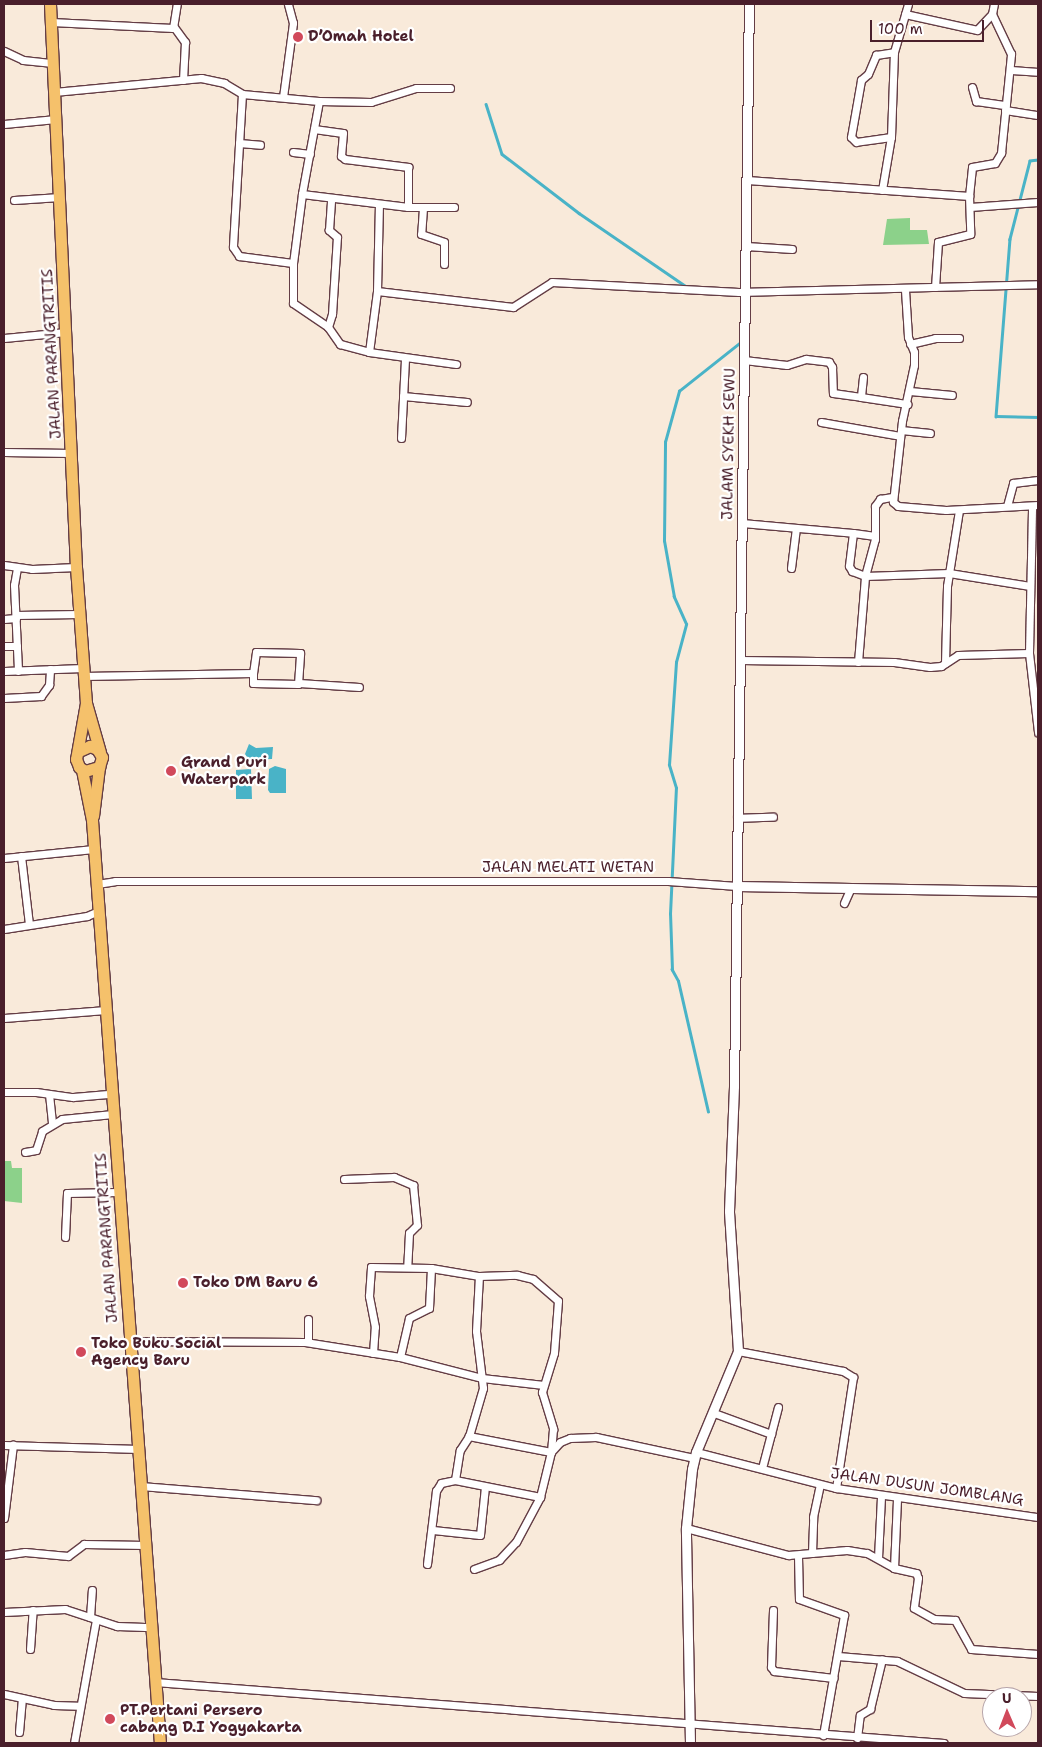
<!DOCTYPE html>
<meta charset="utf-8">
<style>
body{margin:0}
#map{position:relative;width:1042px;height:1747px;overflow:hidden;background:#f9eada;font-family:"Shantell Sans",sans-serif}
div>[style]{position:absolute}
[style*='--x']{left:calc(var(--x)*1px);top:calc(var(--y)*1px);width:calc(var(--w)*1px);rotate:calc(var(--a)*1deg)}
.green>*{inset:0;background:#8cd18a}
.water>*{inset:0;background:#49b3c7}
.stream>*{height:2.5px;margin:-1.25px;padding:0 1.25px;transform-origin:1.25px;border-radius:1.25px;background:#49b3c7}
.roads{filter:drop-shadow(1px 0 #643d45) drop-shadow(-1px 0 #643d45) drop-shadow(0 1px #643d45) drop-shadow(0 -1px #643d45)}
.minor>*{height:7px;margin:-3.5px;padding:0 3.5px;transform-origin:3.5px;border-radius:3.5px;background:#fff}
.tertiary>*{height:9px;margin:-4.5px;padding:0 4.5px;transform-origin:4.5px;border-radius:4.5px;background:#fff}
.primary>*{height:11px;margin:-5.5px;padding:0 5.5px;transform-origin:5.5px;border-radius:5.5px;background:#f5c16b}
.dots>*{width:14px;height:14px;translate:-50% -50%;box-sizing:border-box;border:2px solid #fff;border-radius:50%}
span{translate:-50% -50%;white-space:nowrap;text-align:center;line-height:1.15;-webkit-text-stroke:4.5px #fff;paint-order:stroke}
.poi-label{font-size:15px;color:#4a1f2b;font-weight:700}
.left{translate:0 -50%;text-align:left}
.street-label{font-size:15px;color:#4a1f2b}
.frame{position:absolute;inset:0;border:5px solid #4a1f2b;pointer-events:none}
.north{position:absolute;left:982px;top:1687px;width:50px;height:50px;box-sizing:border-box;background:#fff;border:1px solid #b7a5aa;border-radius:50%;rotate:359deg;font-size:14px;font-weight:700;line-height:20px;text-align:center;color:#4a1f2b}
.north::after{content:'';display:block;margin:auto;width:18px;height:22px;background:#d1495b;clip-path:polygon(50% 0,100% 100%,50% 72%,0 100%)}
.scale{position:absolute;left:870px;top:20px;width:114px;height:22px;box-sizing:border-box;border:2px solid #4a1f2b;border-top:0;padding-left:6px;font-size:15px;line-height:18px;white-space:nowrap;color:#4a1f2b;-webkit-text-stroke:4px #fff;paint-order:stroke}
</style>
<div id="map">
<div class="green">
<div style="clip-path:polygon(910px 218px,910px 230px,927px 230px,929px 244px,883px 245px,887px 219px)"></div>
<div style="clip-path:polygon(4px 1161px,11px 1161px,12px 1168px,22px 1168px,22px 1203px,4px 1201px)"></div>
</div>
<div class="water">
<div style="clip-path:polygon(249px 744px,256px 748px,273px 747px,272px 759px,249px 760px,245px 754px)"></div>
<div style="clip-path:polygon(275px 766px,286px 769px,286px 793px,270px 793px,268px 790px,269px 769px)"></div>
<div style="clip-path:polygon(251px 769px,252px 799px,236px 799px,236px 770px)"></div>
</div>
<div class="stream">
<div style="--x:486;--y:104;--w:52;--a:72.3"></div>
<div style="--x:502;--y:154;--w:97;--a:37.5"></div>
<div style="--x:579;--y:213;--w:131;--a:34.4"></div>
<div style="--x:1038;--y:160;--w:8;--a:173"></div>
<div style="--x:1030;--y:161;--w:81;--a:104.4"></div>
<div style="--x:1010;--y:239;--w:178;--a:94.5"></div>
<div style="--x:996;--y:416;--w:42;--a:1.4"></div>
<div style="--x:708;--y:1112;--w:134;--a:-102.9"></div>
<div style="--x:678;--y:981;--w:13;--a:-119"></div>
<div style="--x:672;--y:970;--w:56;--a:-92"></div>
<div style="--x:670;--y:914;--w:126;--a:-87.3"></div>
<div style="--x:676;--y:788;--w:24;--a:-107"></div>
<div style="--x:669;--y:765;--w:103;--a:-86.1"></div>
<div style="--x:676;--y:662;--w:39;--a:-75"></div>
<div style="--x:686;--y:624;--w:30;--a:-114"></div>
<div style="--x:674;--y:597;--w:57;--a:-100.1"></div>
<div style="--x:664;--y:541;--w:99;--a:-89.4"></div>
<div style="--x:665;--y:442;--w:53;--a:-74.6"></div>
<div style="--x:679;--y:391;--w:80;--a:-38.4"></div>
</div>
<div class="roads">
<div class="minor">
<div style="--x:905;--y:14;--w:74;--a:12.5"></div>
<div style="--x:977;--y:30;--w:22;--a:-47"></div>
<div style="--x:992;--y:14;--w:10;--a:-79"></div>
<div style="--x:51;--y:22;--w:122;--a:2.8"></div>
<div style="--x:173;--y:28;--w:24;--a:-81"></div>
<div style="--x:174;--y:27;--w:19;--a:54"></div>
<div style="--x:185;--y:42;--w:38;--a:93"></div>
<div style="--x:4;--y:51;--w:21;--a:25"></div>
<div style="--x:23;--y:60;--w:30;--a:6"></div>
<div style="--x:1011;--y:70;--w:27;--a:4"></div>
<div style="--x:972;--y:87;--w:15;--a:74"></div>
<div style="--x:976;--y:101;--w:30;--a:8"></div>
<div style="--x:54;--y:92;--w:148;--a:-5.4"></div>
<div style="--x:201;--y:78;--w:24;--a:12"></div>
<div style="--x:224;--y:83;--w:21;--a:31"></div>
<div style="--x:242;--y:94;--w:77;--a:5.2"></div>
<div style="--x:319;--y:101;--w:52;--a:1.1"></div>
<div style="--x:371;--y:102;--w:47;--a:-17.3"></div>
<div style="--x:416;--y:88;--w:34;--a:0"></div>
<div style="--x:242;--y:94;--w:153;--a:93.4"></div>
<div style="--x:233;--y:247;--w:11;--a:56"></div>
<div style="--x:239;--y:256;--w:54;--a:7.4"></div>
<div style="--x:283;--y:97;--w:75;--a:-82.3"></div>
<div style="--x:293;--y:23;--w:20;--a:-105"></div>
<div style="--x:319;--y:101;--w:95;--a:100.4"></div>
<div style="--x:302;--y:194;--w:107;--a:7"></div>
<div style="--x:408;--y:207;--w:46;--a:0"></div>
<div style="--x:1005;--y:110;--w:33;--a:9"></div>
<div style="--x:4;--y:124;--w:52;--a:-5.5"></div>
<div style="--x:314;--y:129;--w:29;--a:8"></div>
<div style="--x:343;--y:133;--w:23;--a:95"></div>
<div style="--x:341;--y:156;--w:5;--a:37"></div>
<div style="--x:345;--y:159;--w:64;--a:7.2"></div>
<div style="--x:408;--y:167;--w:40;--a:90"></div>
<div style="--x:891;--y:137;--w:35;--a:172"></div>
<div style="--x:856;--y:142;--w:7;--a:-135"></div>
<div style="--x:851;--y:137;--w:58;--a:-80"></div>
<div style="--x:861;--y:80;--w:9;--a:-41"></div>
<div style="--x:868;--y:74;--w:21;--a:-67"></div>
<div style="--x:876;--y:55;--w:18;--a:-9"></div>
<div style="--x:239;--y:143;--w:21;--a:5"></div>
<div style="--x:293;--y:152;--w:17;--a:7"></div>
<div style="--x:747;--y:180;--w:223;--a:4.1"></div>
<div style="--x:969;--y:196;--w:38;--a:88"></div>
<div style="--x:970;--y:234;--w:33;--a:166"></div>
<div style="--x:938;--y:242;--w:45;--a:93.8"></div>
<div style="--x:882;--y:190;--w:54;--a:-80.4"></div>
<div style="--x:891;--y:137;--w:85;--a:-88"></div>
<div style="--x:894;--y:52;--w:50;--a:-73.7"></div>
<div style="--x:302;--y:194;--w:70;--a:97.4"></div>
<div style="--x:293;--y:263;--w:40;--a:90"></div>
<div style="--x:293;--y:303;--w:42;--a:34.4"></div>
<div style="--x:328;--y:327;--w:21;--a:55"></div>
<div style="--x:340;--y:344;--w:30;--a:15"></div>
<div style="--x:369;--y:352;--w:62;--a:-82.5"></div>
<div style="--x:377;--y:291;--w:87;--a:-88.7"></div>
<div style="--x:969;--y:196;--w:29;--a:-84"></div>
<div style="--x:972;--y:167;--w:23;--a:-10"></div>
<div style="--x:995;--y:163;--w:12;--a:-59"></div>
<div style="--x:1001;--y:153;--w:100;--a:-84.2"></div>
<div style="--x:1011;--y:54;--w:44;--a:-115.4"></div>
<div style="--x:14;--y:200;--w:46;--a:-3.7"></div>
<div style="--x:970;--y:207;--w:68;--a:-4.2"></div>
<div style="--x:423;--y:208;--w:26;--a:94"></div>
<div style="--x:421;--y:234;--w:24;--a:19"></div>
<div style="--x:444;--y:242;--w:22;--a:90"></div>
<div style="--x:746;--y:246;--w:46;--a:3.7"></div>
<div style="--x:905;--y:290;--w:47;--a:86.3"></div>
<div style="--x:908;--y:337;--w:16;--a:68"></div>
<div style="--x:914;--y:352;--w:13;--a:90"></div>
<div style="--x:914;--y:365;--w:57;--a:102.1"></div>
<div style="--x:902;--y:421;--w:81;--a:96.3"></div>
<div style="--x:893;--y:502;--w:6;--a:39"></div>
<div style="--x:898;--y:506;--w:48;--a:4.8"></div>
<div style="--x:946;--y:510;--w:92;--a:-3.1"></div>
<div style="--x:377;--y:291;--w:137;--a:6.7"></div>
<div style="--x:513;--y:307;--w:46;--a:-32.7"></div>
<div style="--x:552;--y:282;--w:187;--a:3.1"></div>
<div style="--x:739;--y:292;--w:299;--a:-1.5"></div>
<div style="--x:328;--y:327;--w:14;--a:-73"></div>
<div style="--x:332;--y:314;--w:77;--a:-86.3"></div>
<div style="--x:337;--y:237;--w:11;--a:-139"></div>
<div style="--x:329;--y:230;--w:32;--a:-86"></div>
<div style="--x:4;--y:338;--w:62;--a:-5.5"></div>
<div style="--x:910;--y:344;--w:26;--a:-13"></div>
<div style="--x:935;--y:338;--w:24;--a:0"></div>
<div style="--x:369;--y:352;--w:88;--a:7.9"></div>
<div style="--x:744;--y:360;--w:43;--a:6.6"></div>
<div style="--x:787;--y:365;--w:20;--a:-18"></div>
<div style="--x:806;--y:359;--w:23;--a:7"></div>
<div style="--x:829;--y:362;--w:6;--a:59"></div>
<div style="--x:832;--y:367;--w:26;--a:88"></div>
<div style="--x:833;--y:393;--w:28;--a:8"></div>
<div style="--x:863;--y:377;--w:20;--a:96"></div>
<div style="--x:861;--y:397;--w:47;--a:8.7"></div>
<div style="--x:910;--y:391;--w:42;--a:5.4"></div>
<div style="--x:403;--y:396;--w:64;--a:5.4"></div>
<div style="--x:821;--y:422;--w:80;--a:10"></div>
<div style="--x:901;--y:430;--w:29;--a:6"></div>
<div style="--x:401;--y:438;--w:80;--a:-87.1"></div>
<div style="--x:4;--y:452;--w:67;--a:0.9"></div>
<div style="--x:1007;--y:506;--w:24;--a:-75"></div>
<div style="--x:1013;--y:483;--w:25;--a:-7"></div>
<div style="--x:742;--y:523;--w:111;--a:5.1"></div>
<div style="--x:875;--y:536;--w:22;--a:-172"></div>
<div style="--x:853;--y:533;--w:33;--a:97"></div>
<div style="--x:849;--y:566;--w:6;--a:59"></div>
<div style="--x:852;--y:571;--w:14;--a:21"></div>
<div style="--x:865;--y:576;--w:84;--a:-2"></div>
<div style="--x:949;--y:573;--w:82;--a:9.1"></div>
<div style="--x:4;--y:565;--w:28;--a:8"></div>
<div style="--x:32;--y:569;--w:44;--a:-2.6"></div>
<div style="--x:17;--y:568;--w:17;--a:100"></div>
<div style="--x:14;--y:585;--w:86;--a:87.3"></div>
<div style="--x:791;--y:568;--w:40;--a:-82.9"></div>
<div style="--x:16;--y:615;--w:63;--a:-0.9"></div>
<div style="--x:4;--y:619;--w:12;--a:-5"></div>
<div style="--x:4;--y:646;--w:13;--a:0"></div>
<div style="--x:1029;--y:653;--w:147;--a:-88.8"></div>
<div style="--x:740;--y:660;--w:154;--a:0.7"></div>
<div style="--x:894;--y:662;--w:36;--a:8"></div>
<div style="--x:930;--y:667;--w:11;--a:-5"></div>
<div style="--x:941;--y:666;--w:20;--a:-33"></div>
<div style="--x:958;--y:655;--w:71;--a:-1.6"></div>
<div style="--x:1029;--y:653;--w:80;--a:83.5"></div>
<div style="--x:858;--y:662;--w:86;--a:-85.3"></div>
<div style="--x:865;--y:576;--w:38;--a:-75"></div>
<div style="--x:875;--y:539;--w:33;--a:-90"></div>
<div style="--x:875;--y:506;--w:9;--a:-54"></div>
<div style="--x:880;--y:499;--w:11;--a:-10"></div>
<div style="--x:945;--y:663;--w:77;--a:-88.5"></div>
<div style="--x:947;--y:586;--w:77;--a:-81"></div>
<div style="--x:4;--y:671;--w:79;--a:-2.2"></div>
<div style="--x:83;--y:676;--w:170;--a:-1"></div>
<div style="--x:253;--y:673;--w:10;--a:90"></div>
<div style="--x:253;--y:683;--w:45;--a:1.3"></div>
<div style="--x:298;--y:684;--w:31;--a:-86"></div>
<div style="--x:300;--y:653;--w:44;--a:-178.7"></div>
<div style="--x:256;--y:652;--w:21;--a:98"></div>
<div style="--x:299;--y:683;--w:60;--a:3.8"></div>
<div style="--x:4;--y:698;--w:37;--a:-3"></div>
<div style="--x:41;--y:696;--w:14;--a:-54"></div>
<div style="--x:49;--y:685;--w:16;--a:-86"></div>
<div style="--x:737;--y:818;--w:36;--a:-2"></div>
<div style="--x:21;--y:856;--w:68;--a:83.3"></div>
<div style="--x:4;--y:858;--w:90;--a:-5.7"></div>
<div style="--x:97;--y:884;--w:18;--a:-9"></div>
<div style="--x:115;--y:881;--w:553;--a:0"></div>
<div style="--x:668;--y:881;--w:69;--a:4.1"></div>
<div style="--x:844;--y:903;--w:17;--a:-66"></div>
<div style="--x:4;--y:929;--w:84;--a:-8.9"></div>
<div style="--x:87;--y:916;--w:12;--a:-24"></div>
<div style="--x:4;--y:1018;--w:102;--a:-4.5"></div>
<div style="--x:4;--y:1092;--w:32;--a:0"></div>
<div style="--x:36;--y:1092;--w:37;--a:8"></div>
<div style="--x:73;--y:1097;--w:38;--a:-5"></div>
<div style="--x:49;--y:1094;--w:29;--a:84"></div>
<div style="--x:25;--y:1152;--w:11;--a:-10"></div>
<div style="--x:36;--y:1150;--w:20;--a:-72"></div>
<div style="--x:42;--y:1131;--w:23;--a:-31"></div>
<div style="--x:62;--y:1119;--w:51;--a:-5.6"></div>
<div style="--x:344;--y:1179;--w:50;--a:-2.3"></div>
<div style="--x:394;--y:1177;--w:21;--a:23"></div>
<div style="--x:413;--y:1185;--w:40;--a:84.3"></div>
<div style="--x:417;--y:1225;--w:11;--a:135"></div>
<div style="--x:409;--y:1233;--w:34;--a:93"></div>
<div style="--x:65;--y:1237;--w:44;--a:-87.4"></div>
<div style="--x:67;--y:1193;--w:51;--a:-1.1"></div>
<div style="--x:130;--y:1341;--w:175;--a:0.3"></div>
<div style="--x:305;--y:1342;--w:96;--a:9"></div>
<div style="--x:400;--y:1357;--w:85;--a:14.4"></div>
<div style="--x:482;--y:1378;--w:62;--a:6.4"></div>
<div style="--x:308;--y:1342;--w:23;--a:-90"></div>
<div style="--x:738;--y:1351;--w:107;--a:10.8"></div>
<div style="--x:843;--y:1371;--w:12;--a:31"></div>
<div style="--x:853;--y:1377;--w:112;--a:98.7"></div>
<div style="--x:373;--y:1353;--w:26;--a:-86"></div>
<div style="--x:375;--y:1327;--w:32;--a:-101"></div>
<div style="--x:369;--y:1296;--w:29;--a:-86"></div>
<div style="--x:371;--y:1267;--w:60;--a:1"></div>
<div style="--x:431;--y:1268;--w:49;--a:9.5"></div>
<div style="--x:400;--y:1357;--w:40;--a:-77"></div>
<div style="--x:409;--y:1318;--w:22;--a:-27"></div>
<div style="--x:429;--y:1308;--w:40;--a:-87.1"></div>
<div style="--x:714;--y:1413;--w:61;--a:20.2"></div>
<div style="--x:4;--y:1445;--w:135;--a:1.7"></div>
<div style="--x:696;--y:1452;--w:145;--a:14.4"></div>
<div style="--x:836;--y:1488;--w:204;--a:8.2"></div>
<div style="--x:762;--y:1468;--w:63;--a:-75.3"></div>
<div style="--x:455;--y:1480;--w:30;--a:-81"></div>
<div style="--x:460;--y:1450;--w:17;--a:-57"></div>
<div style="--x:469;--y:1436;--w:50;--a:-73.7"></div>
<div style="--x:483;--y:1388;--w:57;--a:-97"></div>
<div style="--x:476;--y:1331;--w:55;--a:-86.9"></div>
<div style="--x:479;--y:1276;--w:38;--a:-2"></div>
<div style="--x:517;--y:1275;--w:16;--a:14"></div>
<div style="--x:533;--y:1279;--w:33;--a:41"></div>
<div style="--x:558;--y:1301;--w:52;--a:94.4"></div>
<div style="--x:554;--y:1353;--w:41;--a:107.1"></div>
<div style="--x:542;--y:1392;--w:39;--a:73"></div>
<div style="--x:553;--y:1429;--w:23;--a:95"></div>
<div style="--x:551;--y:1452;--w:84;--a:-169"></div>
<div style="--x:141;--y:1486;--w:176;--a:4.6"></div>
<div style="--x:4;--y:1518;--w:74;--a:-83"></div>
<div style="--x:686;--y:1528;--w:106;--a:14.8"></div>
<div style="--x:788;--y:1555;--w:59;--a:-4.8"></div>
<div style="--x:847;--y:1550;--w:20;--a:9"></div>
<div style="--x:867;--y:1553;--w:31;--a:29"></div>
<div style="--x:894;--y:1568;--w:23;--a:13"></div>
<div style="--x:916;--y:1573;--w:5;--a:68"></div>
<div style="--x:918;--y:1578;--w:30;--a:98"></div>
<div style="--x:914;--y:1608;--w:23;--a:29"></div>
<div style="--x:934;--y:1619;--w:21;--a:3"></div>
<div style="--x:955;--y:1620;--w:33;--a:61"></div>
<div style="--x:971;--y:1649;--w:67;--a:4.3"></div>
<div style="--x:433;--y:1530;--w:47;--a:6.1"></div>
<div style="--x:480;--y:1535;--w:48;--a:-84.1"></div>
<div style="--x:812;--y:1553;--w:36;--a:-88"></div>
<div style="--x:813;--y:1517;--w:33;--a:-78"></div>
<div style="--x:4;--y:1555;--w:21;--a:-8"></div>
<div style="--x:25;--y:1552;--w:43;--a:5.3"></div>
<div style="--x:68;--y:1556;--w:20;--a:-37"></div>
<div style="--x:84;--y:1544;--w:62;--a:0.9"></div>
<div style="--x:798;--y:1556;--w:43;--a:88.7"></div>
<div style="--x:799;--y:1599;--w:48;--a:19.6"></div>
<div style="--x:844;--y:1615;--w:122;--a:99.9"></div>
<div style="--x:878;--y:1558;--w:61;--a:-87.2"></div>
<div style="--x:427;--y:1564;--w:74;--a:-83"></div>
<div style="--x:436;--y:1491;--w:9;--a:-58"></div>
<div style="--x:441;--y:1483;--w:14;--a:-12"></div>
<div style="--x:455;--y:1480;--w:87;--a:11.3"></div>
<div style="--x:894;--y:1568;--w:70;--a:-87.5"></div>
<div style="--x:474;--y:1569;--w:27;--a:-20"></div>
<div style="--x:499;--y:1560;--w:25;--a:-47"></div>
<div style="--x:516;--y:1542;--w:51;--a:-61.9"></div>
<div style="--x:540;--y:1497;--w:46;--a:-76.3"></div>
<div style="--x:551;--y:1452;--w:13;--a:-48"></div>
<div style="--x:560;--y:1442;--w:11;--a:-22"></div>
<div style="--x:570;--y:1438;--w:26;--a:-2"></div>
<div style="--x:596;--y:1437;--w:100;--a:12.1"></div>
<div style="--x:773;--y:1610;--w:57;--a:92"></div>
<div style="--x:771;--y:1667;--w:5;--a:53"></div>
<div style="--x:774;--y:1671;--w:60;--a:6.7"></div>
<div style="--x:4;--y:1612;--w:61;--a:-2.8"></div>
<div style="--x:65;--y:1609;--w:55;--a:18.1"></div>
<div style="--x:117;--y:1626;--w:35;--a:2"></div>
<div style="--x:90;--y:1617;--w:27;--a:-86"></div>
<div style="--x:30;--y:1649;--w:39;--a:-86"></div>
<div style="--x:838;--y:1656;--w:59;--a:4.8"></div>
<div style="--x:897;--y:1661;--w:74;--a:25.5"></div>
<div style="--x:964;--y:1693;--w:74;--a:2.3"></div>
<div style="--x:155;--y:1682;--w:791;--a:4.42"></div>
<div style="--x:4;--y:1694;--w:51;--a:12.4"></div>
<div style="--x:54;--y:1705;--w:24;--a:2"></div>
<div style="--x:19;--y:1732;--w:34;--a:-85"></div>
<div style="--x:857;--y:1738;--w:23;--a:-83"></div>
<div style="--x:860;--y:1715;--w:12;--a:-31"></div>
<div style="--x:870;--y:1709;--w:51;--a:-76.5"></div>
<div style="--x:74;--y:1743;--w:125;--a:-79.9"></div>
</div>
<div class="tertiary">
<div style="--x:737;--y:886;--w:301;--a:1"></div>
<div style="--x:690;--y:1743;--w:215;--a:-91.1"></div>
<div style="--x:686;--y:1528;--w:59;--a:-84.2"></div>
<div style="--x:692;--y:1469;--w:17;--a:-77"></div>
<div style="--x:696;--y:1452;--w:109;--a:-67.4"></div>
<div style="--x:738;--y:1351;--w:140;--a:-93.7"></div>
<div style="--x:729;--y:1211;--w:125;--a:-87.7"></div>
<div style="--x:734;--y:1086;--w:1082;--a:-89.21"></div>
</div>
<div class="primary">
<div style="--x:50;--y:4;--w:564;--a:87.36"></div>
<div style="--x:76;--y:567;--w:136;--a:85.8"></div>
<div style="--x:86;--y:703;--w:57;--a:100.1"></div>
<div style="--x:76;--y:759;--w:9;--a:69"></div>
<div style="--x:79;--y:767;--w:7;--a:34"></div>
<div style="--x:85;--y:771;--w:15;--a:-16"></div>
<div style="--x:99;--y:767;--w:10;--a:-73"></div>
<div style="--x:102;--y:757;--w:9;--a:-122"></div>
<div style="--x:97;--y:749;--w:8;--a:-157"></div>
<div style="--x:90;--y:746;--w:12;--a:156"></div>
<div style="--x:86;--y:703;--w:51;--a:74.1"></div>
<div style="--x:82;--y:770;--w:51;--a:78.7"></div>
<div style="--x:92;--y:820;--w:926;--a:85.79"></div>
<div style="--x:93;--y:816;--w:49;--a:-83"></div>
</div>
</div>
<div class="dots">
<div style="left:298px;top:37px;background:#d1495b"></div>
<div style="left:171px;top:771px;background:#d1495b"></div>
<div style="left:183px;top:1283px;background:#d1495b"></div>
<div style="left:81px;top:1352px;background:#d1495b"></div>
<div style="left:110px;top:1719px;background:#d1495b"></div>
</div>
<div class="poi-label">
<span class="left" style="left:308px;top:37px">D’Omah Hotel</span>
<span class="left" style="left:181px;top:771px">Grand Puri<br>Waterpark</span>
<span class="left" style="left:193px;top:1283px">Toko DM Baru 6</span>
<span class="left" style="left:91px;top:1352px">Toko Buku Social<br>Agency Baru</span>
<span class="left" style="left:120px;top:1719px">PT.Pertani Persero<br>cabang D.I Yogyakarta</span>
</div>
<div class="street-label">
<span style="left:52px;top:354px;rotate:-93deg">JALAN PARANGTRITIS</span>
<span style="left:729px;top:444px;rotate:-89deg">JALAM SYEKH SEWU</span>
<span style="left:568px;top:868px">JALAN MELATI WETAN</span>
<span style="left:107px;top:1238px;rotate:-94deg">JALAN PARANGTRITIS</span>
<span style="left:927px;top:1487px;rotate:8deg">JALAN DUSUN JOMBLANG</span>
</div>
<div class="frame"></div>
<div class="north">U</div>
<div class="scale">100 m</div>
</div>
